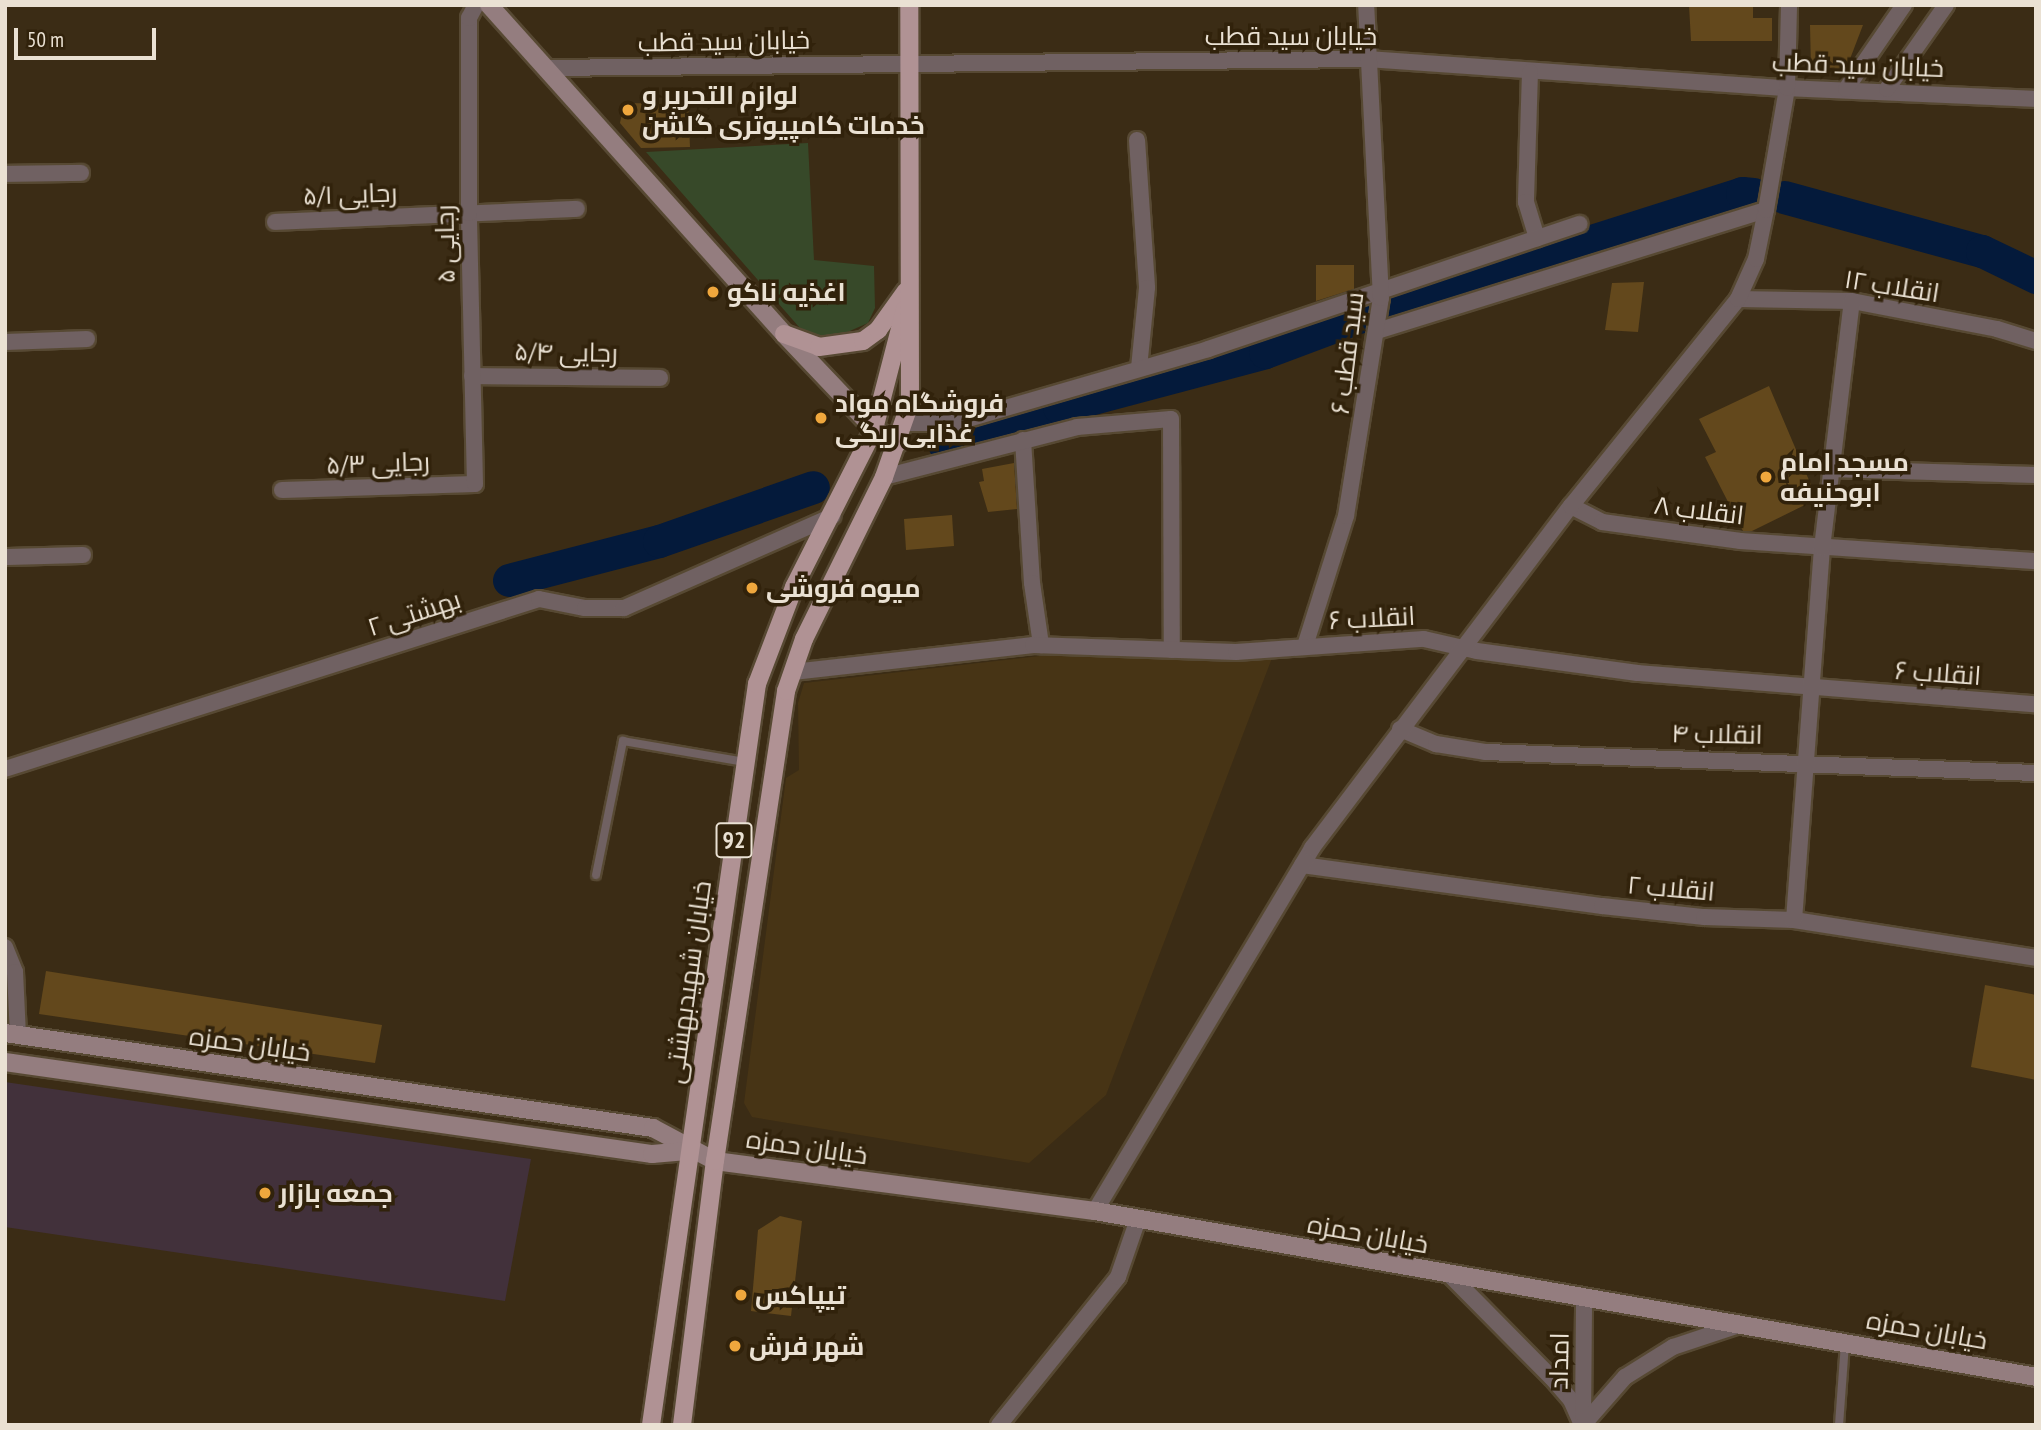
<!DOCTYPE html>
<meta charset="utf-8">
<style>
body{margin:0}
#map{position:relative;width:2041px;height:1430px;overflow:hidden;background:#3b2c15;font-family:"PT Sans Narrow",Cairo,sans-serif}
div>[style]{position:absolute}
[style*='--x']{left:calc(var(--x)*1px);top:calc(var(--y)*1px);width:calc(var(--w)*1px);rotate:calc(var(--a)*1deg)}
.commercial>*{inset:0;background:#42313b}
.built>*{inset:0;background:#473415}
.green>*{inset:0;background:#374929}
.river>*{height:33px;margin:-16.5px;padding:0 16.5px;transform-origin:16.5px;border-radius:16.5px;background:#041a3b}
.building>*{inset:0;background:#63481c}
.roads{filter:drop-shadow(2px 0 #574933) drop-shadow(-2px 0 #574933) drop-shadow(0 2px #574933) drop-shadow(0 -2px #574933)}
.lane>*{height:8px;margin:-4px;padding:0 4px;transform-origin:4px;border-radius:4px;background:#706162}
.street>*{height:16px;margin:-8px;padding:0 8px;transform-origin:8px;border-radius:8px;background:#706162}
.secondary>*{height:18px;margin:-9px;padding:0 9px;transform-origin:9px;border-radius:9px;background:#947d7f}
.primary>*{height:18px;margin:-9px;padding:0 9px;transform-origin:9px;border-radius:9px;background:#b09294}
.dots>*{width:19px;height:19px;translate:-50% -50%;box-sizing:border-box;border:4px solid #31220b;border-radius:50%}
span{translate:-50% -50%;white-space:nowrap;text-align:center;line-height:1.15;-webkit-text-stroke:7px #31220b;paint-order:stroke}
.shield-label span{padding:2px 5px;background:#31220b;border:2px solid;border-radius:5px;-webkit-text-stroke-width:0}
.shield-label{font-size:24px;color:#eae1d3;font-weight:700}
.street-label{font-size:26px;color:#eae1d3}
.poi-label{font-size:26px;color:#eae1d3;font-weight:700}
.left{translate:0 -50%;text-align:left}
.frame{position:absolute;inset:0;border:7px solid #eae1d3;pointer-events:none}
.scale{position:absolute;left:14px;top:28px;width:142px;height:32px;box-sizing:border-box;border:4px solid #eae1d3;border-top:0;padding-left:9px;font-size:21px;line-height:24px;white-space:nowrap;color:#eae1d3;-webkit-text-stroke:5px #31220b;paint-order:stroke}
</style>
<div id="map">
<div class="commercial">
<div style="clip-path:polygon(5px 1082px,531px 1159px,505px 1301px,5px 1227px)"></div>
</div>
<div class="built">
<div style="clip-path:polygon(1048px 655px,1272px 658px,1106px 1095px,1029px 1163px,752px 1117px,744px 1103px,786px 778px,799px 770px,798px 703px,804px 683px)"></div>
</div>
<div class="green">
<div style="clip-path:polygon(808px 143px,814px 260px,874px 266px,875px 308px,868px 323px,836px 337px,817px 338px,799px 327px,646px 152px)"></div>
</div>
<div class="river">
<div style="--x:1784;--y:197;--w:205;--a:15.3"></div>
<div style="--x:1982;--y:251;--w:60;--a:25.7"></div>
<div style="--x:1396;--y:303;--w:363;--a:-17.6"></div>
<div style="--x:1742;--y:193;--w:11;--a:5"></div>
<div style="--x:944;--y:444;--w:121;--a:-17.8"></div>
<div style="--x:1059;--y:407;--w:213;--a:-14.9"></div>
<div style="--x:1265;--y:352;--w:106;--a:-20.5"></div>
<div style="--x:509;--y:580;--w:155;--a:-14.6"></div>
<div style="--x:659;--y:541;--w:163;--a:-19.3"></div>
</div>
<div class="building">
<div style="clip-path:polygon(1689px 5px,1753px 5px,1753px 18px,1772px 18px,1772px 41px,1691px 41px)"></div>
<div style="clip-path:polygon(1810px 25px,1863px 25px,1845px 72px,1811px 69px)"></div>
<div style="clip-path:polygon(624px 103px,688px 104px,690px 147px,641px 148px,620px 123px)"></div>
<div style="clip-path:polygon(1316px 265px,1354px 265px,1354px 289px,1316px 301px)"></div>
<div style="clip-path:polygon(1644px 282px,1638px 332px,1605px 330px,1612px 283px)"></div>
<div style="clip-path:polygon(1769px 386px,1817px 499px,1752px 531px,1743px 531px,1705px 457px,1716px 452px,1699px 419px)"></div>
<div style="clip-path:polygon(1014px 463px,1017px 509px,988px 512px,979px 482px,984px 481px,982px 469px)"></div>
<div style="clip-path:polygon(952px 515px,954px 546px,906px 550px,904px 519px)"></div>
<div style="clip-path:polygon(46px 971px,382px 1025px,375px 1063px,39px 1014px)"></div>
<div style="clip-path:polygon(1985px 985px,2036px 995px,2036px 1080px,1971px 1067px)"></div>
<div style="clip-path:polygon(780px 1216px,802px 1221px,791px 1316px,751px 1311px,758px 1230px)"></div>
</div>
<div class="roads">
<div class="lane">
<div style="--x:596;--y:875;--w:137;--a:-78.6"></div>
<div style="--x:623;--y:741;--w:124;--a:9.8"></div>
<div style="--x:1839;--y:1425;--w:81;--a:-85.8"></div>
</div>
<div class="street">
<div style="--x:545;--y:68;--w:823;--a:-0.63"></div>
<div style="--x:1368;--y:59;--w:420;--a:4"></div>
<div style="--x:1787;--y:88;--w:249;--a:2.5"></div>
<div style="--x:1530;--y:72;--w:130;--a:91.8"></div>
<div style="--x:1526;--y:202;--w:38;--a:73"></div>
<div style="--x:1846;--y:89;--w:102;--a:-55.4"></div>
<div style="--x:1887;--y:89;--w:103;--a:-54.9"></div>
<div style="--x:1137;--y:140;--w:148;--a:86.1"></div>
<div style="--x:1147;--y:288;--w:80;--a:95.7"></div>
<div style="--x:5;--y:174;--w:76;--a:-0.8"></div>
<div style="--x:275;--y:222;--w:302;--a:-2.5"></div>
<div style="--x:1738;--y:299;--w:114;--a:1"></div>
<div style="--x:1852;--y:301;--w:148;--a:10.9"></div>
<div style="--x:1997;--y:329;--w:41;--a:17.1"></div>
<div style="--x:1377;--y:331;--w:407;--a:-17.3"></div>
<div style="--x:5;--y:342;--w:82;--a:-2.1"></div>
<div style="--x:472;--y:376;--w:188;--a:0.6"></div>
<div style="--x:904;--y:423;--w:50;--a:0"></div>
<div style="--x:954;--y:423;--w:265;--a:-16.2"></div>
<div style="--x:1208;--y:349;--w:392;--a:-18.6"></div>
<div style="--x:1023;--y:440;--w:143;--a:86.4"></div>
<div style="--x:1032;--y:583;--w:63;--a:81.7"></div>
<div style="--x:1830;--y:469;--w:206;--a:1.7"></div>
<div style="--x:884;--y:477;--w:199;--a:-14.5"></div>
<div style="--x:1077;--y:427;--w:94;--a:-4.9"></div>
<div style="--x:1171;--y:419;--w:231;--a:89.8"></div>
<div style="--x:282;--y:490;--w:193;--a:-1.8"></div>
<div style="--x:475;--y:484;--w:271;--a:-91.3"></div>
<div style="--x:469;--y:213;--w:195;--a:-90"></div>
<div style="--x:469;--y:18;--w:15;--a:-62"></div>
<div style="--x:1571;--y:506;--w:35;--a:27"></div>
<div style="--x:1602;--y:522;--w:140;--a:7.8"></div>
<div style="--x:1741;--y:541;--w:296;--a:3.9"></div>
<div style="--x:5;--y:557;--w:78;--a:-1.5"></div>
<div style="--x:1305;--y:646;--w:136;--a:-72.5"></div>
<div style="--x:1346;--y:516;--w:221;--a:-80.9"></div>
<div style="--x:1381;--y:298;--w:293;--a:-92.9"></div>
<div style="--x:793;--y:672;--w:242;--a:-6.4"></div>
<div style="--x:1033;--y:645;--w:203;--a:2"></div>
<div style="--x:1236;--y:652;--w:188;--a:-4"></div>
<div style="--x:1424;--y:639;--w:54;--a:12.8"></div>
<div style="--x:1477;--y:651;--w:162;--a:7.8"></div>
<div style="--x:1638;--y:673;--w:399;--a:4.5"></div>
<div style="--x:1400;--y:729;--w:39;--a:23"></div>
<div style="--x:1436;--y:744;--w:51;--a:9.1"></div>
<div style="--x:1486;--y:752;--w:550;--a:2.19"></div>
<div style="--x:5;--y:769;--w:560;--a:-17.66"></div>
<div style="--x:539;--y:599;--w:47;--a:11.1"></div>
<div style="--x:585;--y:608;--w:39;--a:0"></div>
<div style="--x:624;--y:608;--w:228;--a:-23.8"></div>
<div style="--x:1302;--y:865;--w:303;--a:7.8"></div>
<div style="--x:1602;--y:906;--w:103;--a:6.2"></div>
<div style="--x:1704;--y:917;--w:90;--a:1.9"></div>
<div style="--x:1794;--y:920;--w:245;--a:8.9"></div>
<div style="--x:1794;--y:920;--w:373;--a:-85.7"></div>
<div style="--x:1822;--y:548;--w:249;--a:-83.1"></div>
<div style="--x:5;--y:947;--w:27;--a:68"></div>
<div style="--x:15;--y:972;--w:63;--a:87.3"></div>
<div style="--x:1095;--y:1211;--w:423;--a:-59.1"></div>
<div style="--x:1312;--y:848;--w:429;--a:-52.9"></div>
<div style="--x:1571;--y:506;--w:266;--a:-51.1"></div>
<div style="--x:1738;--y:299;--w:44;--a:-65.8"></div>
<div style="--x:1756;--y:259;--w:50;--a:-78.5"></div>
<div style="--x:1766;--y:210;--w:124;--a:-80.2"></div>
<div style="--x:1787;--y:88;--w:83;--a:-88.6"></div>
<div style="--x:1450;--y:1275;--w:145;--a:45.3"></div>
<div style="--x:1552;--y:1378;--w:29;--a:49"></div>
<div style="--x:1571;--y:1400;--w:27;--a:66"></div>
<div style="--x:1583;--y:1422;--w:124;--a:-89.5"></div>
<div style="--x:999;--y:1425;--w:190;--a:-51.2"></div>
<div style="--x:1118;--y:1277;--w:61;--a:-71"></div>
<div style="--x:1583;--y:1425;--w:64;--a:-48.8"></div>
<div style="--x:1625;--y:1377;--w:57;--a:-32"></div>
<div style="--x:1673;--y:1347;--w:70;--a:-18.4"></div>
</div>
<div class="secondary">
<div style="--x:489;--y:5;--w:442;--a:48.1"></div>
<div style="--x:784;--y:334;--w:131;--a:46.5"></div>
<div style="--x:874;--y:429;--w:28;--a:30"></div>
<div style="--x:5;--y:1033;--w:655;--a:8.34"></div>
<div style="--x:653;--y:1128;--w:70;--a:28"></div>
<div style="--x:715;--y:1161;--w:383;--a:7.5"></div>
<div style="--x:1095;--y:1211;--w:956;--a:10"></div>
<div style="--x:5;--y:1062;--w:654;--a:8.09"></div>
<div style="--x:652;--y:1154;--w:38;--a:-5"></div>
</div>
<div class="primary">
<div style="--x:784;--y:334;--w:37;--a:20"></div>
<div style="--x:819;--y:347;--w:44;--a:-7.8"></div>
<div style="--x:863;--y:341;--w:19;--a:-36"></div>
<div style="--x:878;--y:330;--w:48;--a:-54.3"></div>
<div style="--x:651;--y:1425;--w:749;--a:-81.86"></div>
<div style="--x:757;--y:684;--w:104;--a:-69.1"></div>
<div style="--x:794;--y:587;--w:177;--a:-63.1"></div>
<div style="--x:874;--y:429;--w:124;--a:-75.5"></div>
<div style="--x:682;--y:1425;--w:266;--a:-82.9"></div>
<div style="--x:715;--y:1161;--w:475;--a:-81.4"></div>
<div style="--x:786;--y:691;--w:55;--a:-70.9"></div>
<div style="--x:804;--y:639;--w:181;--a:-63.7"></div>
<div style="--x:884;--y:477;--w:78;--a:-70.6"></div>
<div style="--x:910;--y:403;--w:398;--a:-90.1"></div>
</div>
</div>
<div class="dots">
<div style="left:628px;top:110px;background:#efa73d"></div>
<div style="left:713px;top:292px;background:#efa73d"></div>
<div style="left:821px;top:418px;background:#efa73d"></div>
<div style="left:1766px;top:477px;background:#efa73d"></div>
<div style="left:752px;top:588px;background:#efa73d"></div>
<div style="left:265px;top:1193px;background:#efa73d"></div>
<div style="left:741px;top:1295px;background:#efa73d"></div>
<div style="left:735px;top:1346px;background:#efa73d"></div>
</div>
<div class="shield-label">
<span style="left:734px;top:840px">92</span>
</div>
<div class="street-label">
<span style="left:1291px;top:36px">خیابان سید قطب</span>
<span style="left:724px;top:41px;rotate:-1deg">خیابان سید قطب</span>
<span style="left:1858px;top:65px;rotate:2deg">خیابان سید قطب</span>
<span style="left:350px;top:194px;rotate:-2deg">رجایی ۵/۱</span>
<span style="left:445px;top:244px;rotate:-91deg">رجایی ۵</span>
<span style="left:1892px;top:286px;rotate:9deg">انقلاب ۱۲</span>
<span style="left:566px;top:352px;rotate:1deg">رجایی ۵/۴</span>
<span style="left:1347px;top:353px;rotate:-83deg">سید قطب ۶</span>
<span style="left:378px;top:463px;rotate:-2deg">رجایی ۵/۳</span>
<span style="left:1699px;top:510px;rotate:7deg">انقلاب ۸</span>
<span style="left:414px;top:613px;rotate:-18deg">بهشتی ۲</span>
<span style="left:1372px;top:618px;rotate:-3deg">انقلاب ۶</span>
<span style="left:1938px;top:673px;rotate:4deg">انقلاب ۶</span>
<span style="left:1717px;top:734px;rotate:1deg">انقلاب ۴</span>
<span style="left:1671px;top:888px;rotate:5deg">انقلاب ۲</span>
<span style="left:688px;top:982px;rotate:-82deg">خیابان شهیدبهشتی</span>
<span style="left:250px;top:1044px;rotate:8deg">خیابان حمزه</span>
<span style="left:807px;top:1147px;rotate:8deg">خیابان حمزه</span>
<span style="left:1368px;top:1234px;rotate:10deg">خیابان حمزه</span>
<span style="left:1927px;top:1330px;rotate:10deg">خیابان حمزه</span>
<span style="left:1559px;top:1361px;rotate:-89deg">امداد</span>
</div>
<div class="poi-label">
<span class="left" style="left:642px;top:110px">لوازم التحریر و<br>خدمات کامپیوتری گلشن</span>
<span class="left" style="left:727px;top:292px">اغذیه ناکو</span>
<span class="left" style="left:835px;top:418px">فروشگاه مواد<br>غذایی ریگی</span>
<span class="left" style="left:1780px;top:477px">مسجد امام<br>ابوحنیفه</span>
<span class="left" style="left:766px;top:588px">میوه فروشی</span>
<span class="left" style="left:279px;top:1193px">جمعه بازار</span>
<span class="left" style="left:755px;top:1295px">تیپاکس</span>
<span class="left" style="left:749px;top:1346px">شهر فرش</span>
</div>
<div class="frame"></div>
<div class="scale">50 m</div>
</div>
